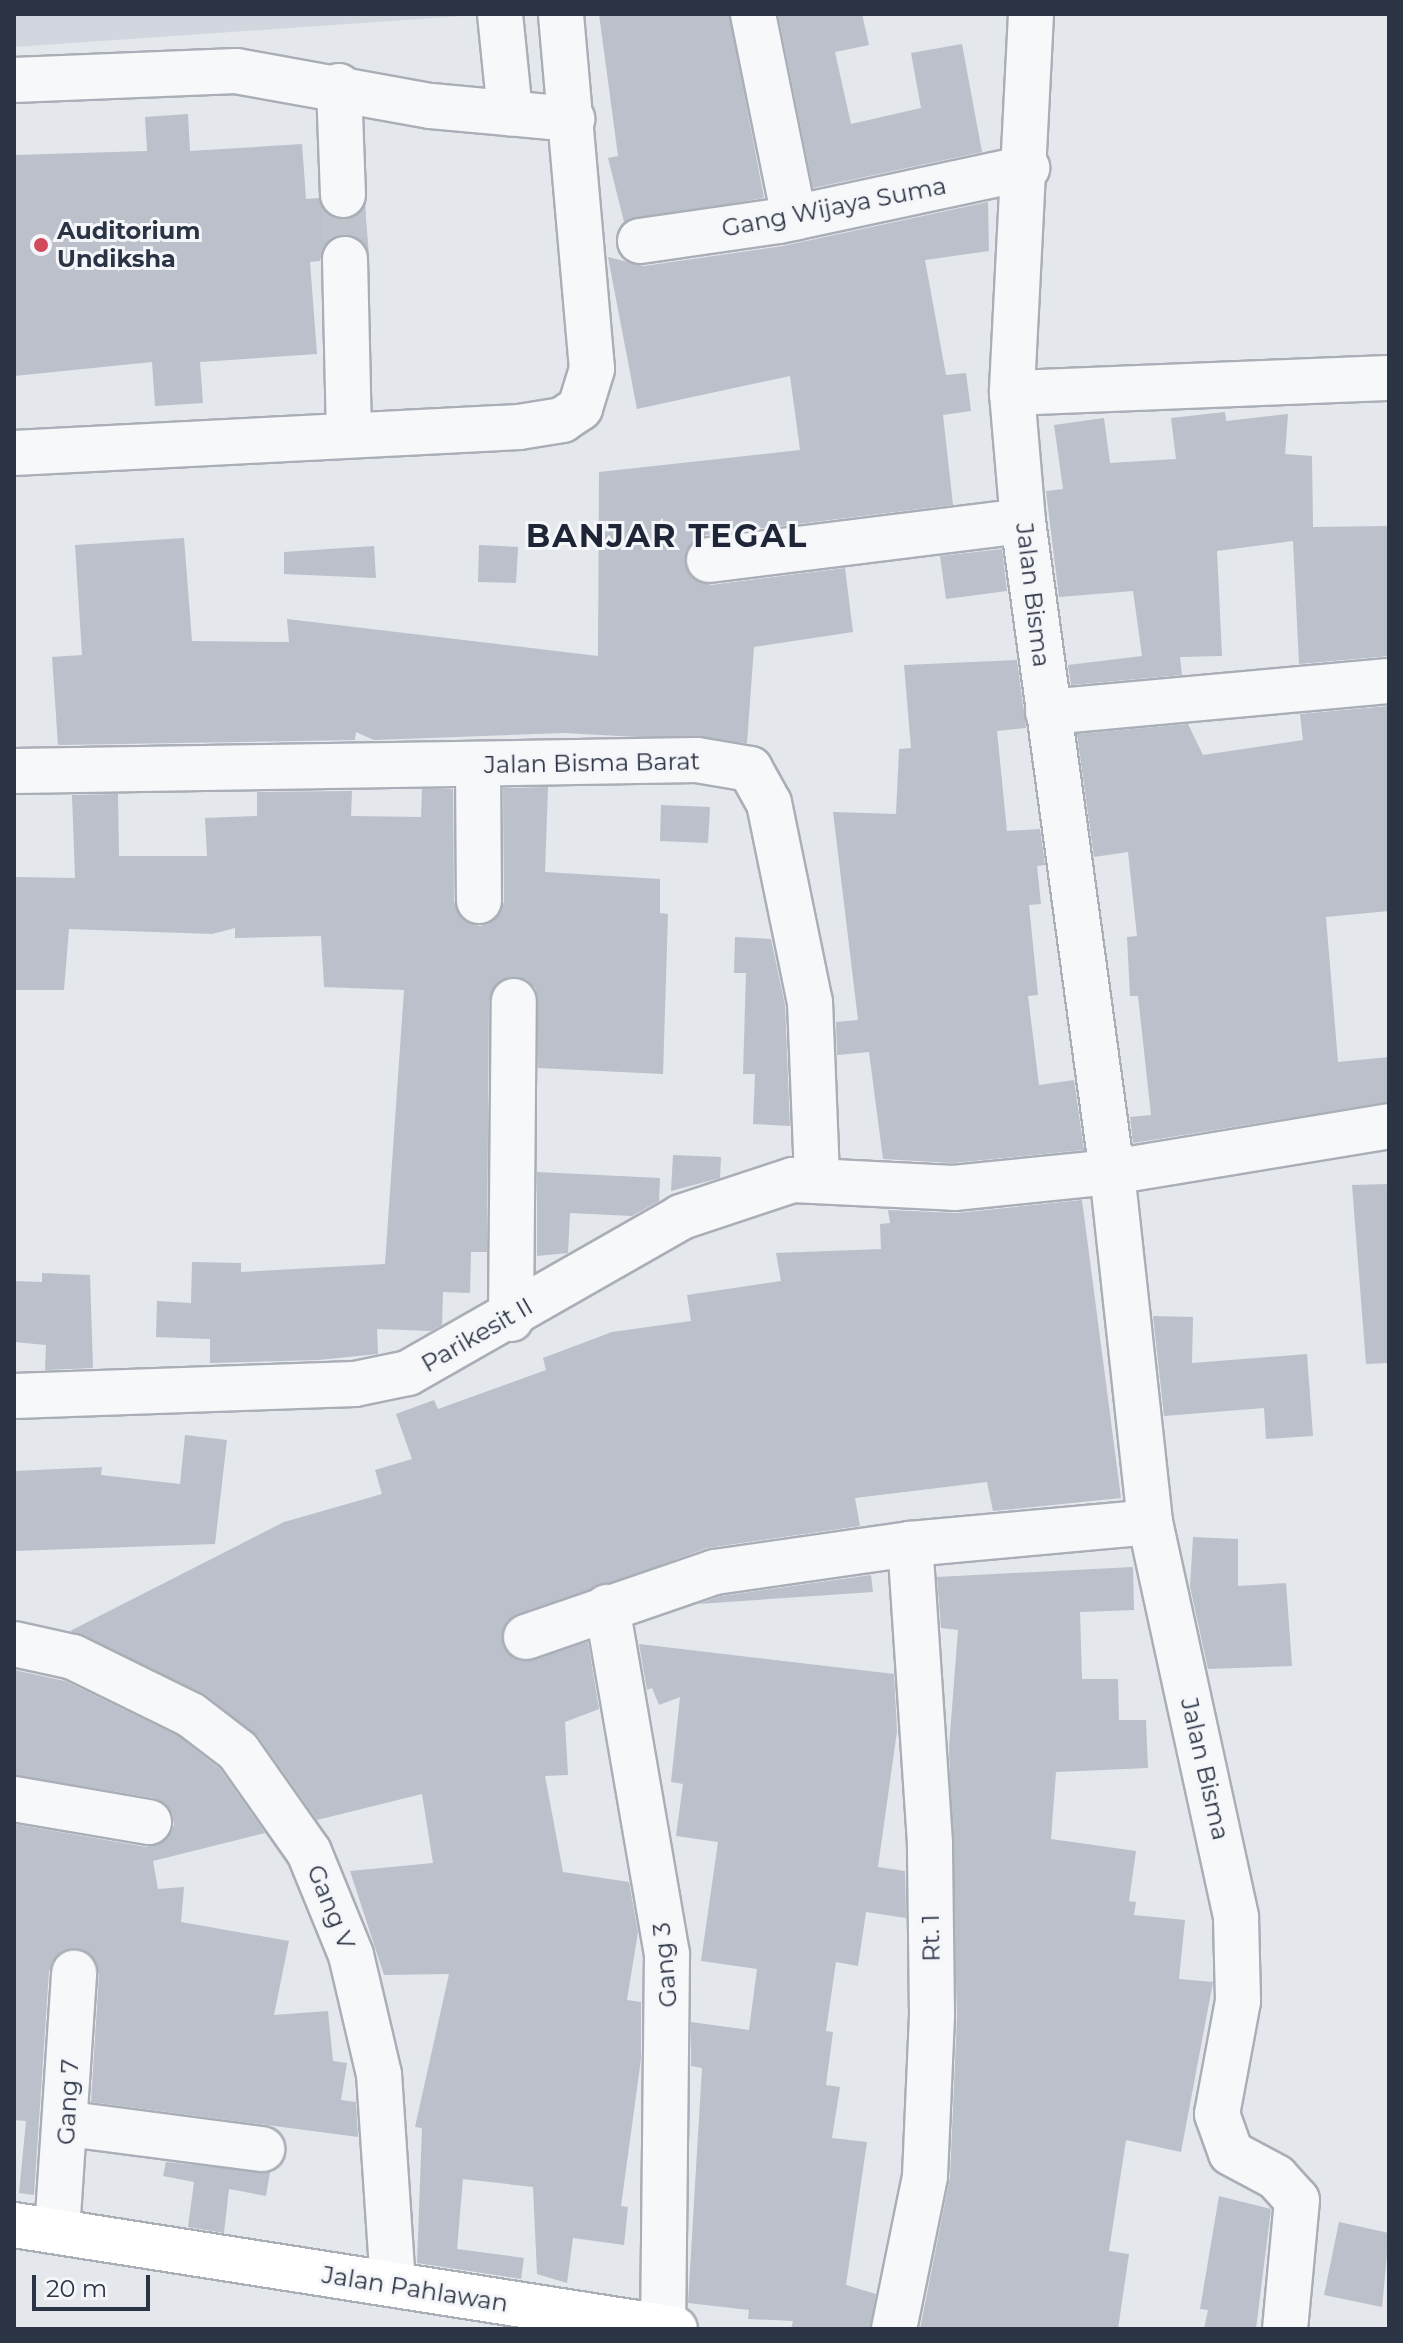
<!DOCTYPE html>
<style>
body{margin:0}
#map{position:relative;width:1403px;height:2343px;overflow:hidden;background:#e4e7ec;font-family:Montserrat,sans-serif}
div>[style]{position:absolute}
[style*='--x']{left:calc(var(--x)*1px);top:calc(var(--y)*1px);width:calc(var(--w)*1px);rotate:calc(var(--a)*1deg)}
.built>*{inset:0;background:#d2d6de}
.building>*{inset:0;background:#bbc0ca}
.minor-tunnel>*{height:44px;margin-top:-22px;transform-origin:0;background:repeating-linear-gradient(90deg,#bfc3cb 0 44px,transparent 0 66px)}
.roads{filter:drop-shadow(2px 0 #a9aeb7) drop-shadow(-2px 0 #a9aeb7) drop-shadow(0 2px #a9aeb7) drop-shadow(0 -2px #a9aeb7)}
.minor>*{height:44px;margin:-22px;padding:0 22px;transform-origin:22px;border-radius:22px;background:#f7f8fa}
.major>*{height:44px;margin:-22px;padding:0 22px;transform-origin:22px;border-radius:22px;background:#fff}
.dots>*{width:22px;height:22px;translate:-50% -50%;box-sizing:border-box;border:4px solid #f4f6f9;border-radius:50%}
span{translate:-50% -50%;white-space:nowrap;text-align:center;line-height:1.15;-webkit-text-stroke:6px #f4f6f9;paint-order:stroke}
.street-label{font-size:24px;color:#2b3445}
.poi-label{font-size:24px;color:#2b3445;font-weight:700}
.left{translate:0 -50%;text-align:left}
.district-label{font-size:32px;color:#1d2536;font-weight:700;letter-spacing:2px}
.frame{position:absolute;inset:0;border:16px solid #2b3445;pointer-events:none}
.scale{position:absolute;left:32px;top:2275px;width:118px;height:36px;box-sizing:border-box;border:4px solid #2b3445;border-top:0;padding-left:10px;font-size:24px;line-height:28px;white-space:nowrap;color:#2b3445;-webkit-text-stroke:6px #f4f6f9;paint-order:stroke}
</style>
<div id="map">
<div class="built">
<div style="clip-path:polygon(14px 14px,491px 14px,14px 47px)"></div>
</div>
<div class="building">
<div style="clip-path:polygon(599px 14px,729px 14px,764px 198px,624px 222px,608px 158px,618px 156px)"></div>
<div style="clip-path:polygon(778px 14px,862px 14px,869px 45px,835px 52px,851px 124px,921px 108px,911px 53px,962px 44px,982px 152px,813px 188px)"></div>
<div style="clip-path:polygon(188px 114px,190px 151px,302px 144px,306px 199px,319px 198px,331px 217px,343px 220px,365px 206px,369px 256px,358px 238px,344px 234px,324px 246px,320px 261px,310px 262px,317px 354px,200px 362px,203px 403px,155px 406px,152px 362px,14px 376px,14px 155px,147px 151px,145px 117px)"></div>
<div style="clip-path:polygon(988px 202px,989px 251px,925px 260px,946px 375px,966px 373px,971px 411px,943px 415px,953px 505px,706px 535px,686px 550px,689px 574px,711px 585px,845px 568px,853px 632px,754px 647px,747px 743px,564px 733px,374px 740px,356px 732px,355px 740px,58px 745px,52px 657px,82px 655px,75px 545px,184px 538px,192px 641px,289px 642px,287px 619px,598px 656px,599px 472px,800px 450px,790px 376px,637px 409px,608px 257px,644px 266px,783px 246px)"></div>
<div style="clip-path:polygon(1225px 412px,1226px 421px,1288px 414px,1285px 454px,1312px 456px,1313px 527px,1389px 526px,1389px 656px,1299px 664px,1293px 541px,1217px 551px,1222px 656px,1180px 657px,1182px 675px,1071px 685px,1068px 665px,1142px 656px,1133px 591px,1059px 597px,1046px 491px,1063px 489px,1054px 425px,1104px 418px,1110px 463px,1176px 459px,1171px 418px)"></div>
<div style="clip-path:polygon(479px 545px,518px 547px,516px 583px,478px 582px)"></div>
<div style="clip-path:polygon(374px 546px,376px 578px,284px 574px,284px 552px)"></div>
<div style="clip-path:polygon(1002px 549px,1007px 591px,946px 599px,940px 556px)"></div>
<div style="clip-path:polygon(1017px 660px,1026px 728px,997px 731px,1007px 831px,1040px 829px,1045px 865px,1037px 866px,1041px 904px,1029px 905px,1038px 995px,1028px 996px,1039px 1085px,1074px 1080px,1084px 1150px,953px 1163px,883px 1159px,869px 1052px,837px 1055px,836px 1022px,858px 1020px,833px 812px,896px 814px,899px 749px,911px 748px,904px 665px)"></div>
<div style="clip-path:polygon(1389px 706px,1389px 911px,1326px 917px,1338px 1062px,1389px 1057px,1389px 1102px,1133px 1143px,1130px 1117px,1151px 1115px,1138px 996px,1130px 996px,1127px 937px,1137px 936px,1128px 852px,1094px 857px,1077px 734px,1188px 724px,1203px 755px,1303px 740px,1300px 714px)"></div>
<div style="clip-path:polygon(548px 787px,545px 872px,660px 879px,660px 913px,668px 914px,663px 1074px,538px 1068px,536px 989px,526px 979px,502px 979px,489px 1001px,487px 1252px,471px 1252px,470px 1293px,443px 1292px,442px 1325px,431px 1331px,377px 1329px,378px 1354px,318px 1360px,210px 1363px,210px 1339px,156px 1337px,157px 1301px,191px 1303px,192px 1262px,241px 1263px,241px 1272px,385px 1264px,404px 990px,324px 987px,321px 936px,235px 938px,235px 928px,212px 934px,69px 929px,64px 990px,14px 990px,14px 877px,75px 878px,72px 795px,118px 794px,119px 856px,207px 856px,205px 818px,257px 816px,257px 792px,352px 791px,351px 816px,421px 817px,422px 789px,453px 789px,454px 902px,466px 922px,480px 926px,492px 922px,504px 902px,503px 788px)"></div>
<div style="clip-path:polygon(661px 805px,710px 807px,708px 843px,660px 841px)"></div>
<div style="clip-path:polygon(735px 937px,771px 939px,785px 1005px,790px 1126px,753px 1124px,755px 1074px,743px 1074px,746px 973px,734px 973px)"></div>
<div style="clip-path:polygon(673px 1155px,721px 1157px,720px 1178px,671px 1191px)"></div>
<div style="clip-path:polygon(537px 1172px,660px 1178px,659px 1201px,632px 1216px,570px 1213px,568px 1253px,537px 1256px)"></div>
<div style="clip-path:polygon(1389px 1184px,1389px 1363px,1366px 1364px,1352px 1185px)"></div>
<div style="clip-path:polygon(1082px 1200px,1121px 1498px,993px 1511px,987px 1482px,855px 1498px,860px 1526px,707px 1548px,507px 1621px,503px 1646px,520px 1661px,588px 1642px,599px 1709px,565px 1722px,568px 1775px,545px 1776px,563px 1872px,629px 1882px,638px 1932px,627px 2000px,641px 2002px,641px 2059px,621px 2206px,628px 2207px,624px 2245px,573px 2238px,567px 2283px,537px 2274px,533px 2187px,463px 2179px,457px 2249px,524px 2258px,521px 2279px,417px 2263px,422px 2128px,415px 2127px,449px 1974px,384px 1975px,350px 1871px,433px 1863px,422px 1794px,317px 1820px,258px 1736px,206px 1695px,70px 1631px,284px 1522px,382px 1494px,375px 1470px,412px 1459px,396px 1414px,434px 1400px,438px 1409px,546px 1370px,543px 1358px,612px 1332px,691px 1321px,687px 1295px,781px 1281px,776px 1253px,881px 1249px,880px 1224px,890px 1223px,888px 1210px,957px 1213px)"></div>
<div style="clip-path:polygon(42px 1273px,90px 1275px,93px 1368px,45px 1370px,46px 1345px,14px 1342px,14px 1281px,42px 1282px)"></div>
<div style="clip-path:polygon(1153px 1316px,1193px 1317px,1192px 1363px,1307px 1354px,1313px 1436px,1266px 1439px,1264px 1408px,1164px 1416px)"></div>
<div style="clip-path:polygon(185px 1435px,227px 1440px,215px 1544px,14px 1551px,14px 1471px,102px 1467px,101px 1475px,180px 1484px)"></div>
<div style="clip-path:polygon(1193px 1537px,1238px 1539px,1238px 1586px,1286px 1583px,1292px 1666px,1208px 1669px,1190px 1587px)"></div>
<div style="clip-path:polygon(1133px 1567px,1134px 1610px,1080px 1612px,1082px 1679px,1118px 1679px,1119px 1720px,1146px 1720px,1148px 1768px,1056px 1772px,1051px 1839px,1136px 1851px,1129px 1901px,1136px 1902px,1134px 1915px,1185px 1920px,1179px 1979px,1213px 1982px,1181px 2152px,1126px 2140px,1109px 2251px,1129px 2254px,1118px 2329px,920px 2329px,950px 2177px,957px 2016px,949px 1747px,958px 1630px,941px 1628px,937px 1577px)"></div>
<div style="clip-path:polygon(871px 1575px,873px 1592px,698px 1604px,721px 1596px)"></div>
<div style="clip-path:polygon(639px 1644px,894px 1674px,897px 1731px,878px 1867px,905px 1871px,906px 1918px,866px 1912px,858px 1966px,836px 1962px,826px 2031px,833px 2032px,826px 2085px,840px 2087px,832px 2138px,867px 2142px,846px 2285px,876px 2294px,870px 2329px,791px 2329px,793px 2321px,748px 2319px,749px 2310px,688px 2303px,702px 2068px,691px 2066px,691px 2022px,749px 2030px,757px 1969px,701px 1961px,718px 1842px,676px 1836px,683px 1784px,671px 1782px,680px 1697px,659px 1705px,652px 1688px,647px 1690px)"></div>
<div style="clip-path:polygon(14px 1670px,65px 1681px,178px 1736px,220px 1769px,265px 1833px,153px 1861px,158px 1889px,184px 1887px,181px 1922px,289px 1941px,274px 2015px,328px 2011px,333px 2061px,347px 2063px,341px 2100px,356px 2102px,358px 2137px,91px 2102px,99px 1974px,88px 1953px,75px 1948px,62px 1951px,49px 1971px,34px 2195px,19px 2193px,26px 2121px,14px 2120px,14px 1824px,146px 1847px,168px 1838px,174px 1825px,172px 1813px,154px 1798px,14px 1775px)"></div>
<div style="clip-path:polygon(166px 2162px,270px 2172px,266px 2196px,229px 2189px,224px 2233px,188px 2227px,194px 2182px,163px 2176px)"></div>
<div style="clip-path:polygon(1219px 2196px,1271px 2209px,1256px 2329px,1204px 2329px,1208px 2310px,1200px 2309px)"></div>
<div style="clip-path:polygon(1339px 2222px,1389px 2233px,1382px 2307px,1324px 2295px)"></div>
</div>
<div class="minor-tunnel">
<div style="--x:343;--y:195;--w:64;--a:88.2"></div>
</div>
<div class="roads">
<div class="minor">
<div style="--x:500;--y:14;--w:100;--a:84.2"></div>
<div style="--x:753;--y:14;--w:208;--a:78.6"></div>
<div style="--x:1031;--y:14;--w:379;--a:92.9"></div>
<div style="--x:1012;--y:393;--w:128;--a:85.1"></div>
<div style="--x:1023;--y:521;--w:657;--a:82.22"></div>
<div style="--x:1112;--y:1172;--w:352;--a:83.8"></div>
<div style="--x:1150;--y:1522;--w:405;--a:77.7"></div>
<div style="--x:1236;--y:1918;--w:83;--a:88.6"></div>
<div style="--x:1238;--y:2001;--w:115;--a:100.5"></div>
<div style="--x:1217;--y:2114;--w:41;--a:70.3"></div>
<div style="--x:1231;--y:2153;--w:51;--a:28.1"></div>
<div style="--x:1276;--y:2177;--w:31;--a:48"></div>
<div style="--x:1297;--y:2200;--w:130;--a:95.3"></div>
<div style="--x:14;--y:80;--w:222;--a:-2.3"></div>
<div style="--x:236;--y:71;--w:198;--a:10.2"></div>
<div style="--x:431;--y:106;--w:142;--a:5.3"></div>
<div style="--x:339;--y:86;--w:109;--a:87.9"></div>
<div style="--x:640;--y:241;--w:140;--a:-8.2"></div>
<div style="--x:779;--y:221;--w:254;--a:-12.1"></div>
<div style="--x:345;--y:259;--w:173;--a:88.7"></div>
<div style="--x:1012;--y:393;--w:377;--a:-2.3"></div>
<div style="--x:14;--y:453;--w:506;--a:-2.95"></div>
<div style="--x:519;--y:427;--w:44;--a:-9.2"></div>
<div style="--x:562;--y:420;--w:22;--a:-34"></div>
<div style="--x:580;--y:408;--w:41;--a:-72.9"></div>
<div style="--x:592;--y:369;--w:356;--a:-95"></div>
<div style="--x:709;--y:560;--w:316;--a:-7.1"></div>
<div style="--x:1048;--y:712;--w:342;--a:-5.2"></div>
<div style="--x:478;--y:764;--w:137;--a:89.6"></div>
<div style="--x:14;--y:771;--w:683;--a:-0.92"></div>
<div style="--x:697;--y:760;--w:54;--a:9.6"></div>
<div style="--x:750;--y:769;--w:39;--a:61"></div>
<div style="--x:769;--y:803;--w:203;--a:78.4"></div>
<div style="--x:810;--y:1002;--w:177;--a:87.7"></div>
<div style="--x:511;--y:1319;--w:318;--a:-89.5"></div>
<div style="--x:14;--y:1396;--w:341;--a:-2"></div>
<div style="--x:355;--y:1384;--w:54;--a:-11.7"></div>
<div style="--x:408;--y:1373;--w:314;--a:-29.7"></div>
<div style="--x:681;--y:1217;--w:118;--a:-18.3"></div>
<div style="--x:793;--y:1180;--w:161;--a:2.8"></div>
<div style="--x:954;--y:1188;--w:159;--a:-5.8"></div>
<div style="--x:1112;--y:1172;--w:281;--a:-9.4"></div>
<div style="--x:607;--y:1607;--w:352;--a:80.2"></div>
<div style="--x:667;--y:1954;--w:373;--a:90.6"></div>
<div style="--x:526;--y:1637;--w:200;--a:-19"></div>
<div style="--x:715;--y:1572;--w:197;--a:-8.2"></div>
<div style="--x:910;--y:1544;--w:241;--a:-5.2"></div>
<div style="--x:14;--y:1644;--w:60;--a:12.4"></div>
<div style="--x:73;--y:1657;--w:131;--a:26.2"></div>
<div style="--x:191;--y:1715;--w:59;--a:37.5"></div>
<div style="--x:238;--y:1751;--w:123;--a:54.9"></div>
<div style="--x:309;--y:1852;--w:111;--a:67.8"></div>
<div style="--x:351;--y:1955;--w:122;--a:76.8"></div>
<div style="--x:379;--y:2074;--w:211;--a:86.2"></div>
<div style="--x:14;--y:1799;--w:137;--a:9.7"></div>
<div style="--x:69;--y:2124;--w:195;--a:7.4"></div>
<div style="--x:57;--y:2231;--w:259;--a:-86.2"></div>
<div style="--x:894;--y:2329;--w:156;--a:-78.5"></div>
<div style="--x:925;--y:2176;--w:161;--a:-87.5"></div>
<div style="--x:932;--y:2015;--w:172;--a:-90.7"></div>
<div style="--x:930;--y:1843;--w:300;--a:-93.8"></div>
</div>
<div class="major">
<div style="--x:14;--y:2225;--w:669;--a:8.94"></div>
</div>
</div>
<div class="dots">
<div style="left:41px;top:245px;background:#d1495b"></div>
</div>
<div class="street-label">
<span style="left:834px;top:207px;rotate:-11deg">Gang Wijaya Suma</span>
<span style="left:1033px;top:595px;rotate:83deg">Jalan Bisma</span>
<span style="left:592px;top:763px;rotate:-1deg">Jalan Bisma Barat</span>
<span style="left:477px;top:1335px;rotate:-30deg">Parikesit II</span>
<span style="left:1205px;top:1769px;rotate:77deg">Jalan Bisma</span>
<span style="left:331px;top:1907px;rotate:68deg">Gang V</span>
<span style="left:931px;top:1938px;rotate:-91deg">Rt. 1</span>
<span style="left:665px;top:1965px;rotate:-95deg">Gang 3</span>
<span style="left:68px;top:2102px;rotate:-87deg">Gang 7</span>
<span style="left:415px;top:2289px;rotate:9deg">Jalan Pahlawan</span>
</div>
<div class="poi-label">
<span class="left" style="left:57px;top:245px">Auditorium<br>Undiksha</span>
</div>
<div class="district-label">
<span style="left:667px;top:536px">BANJAR TEGAL</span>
</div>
<div class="frame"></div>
<div class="scale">20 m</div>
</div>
